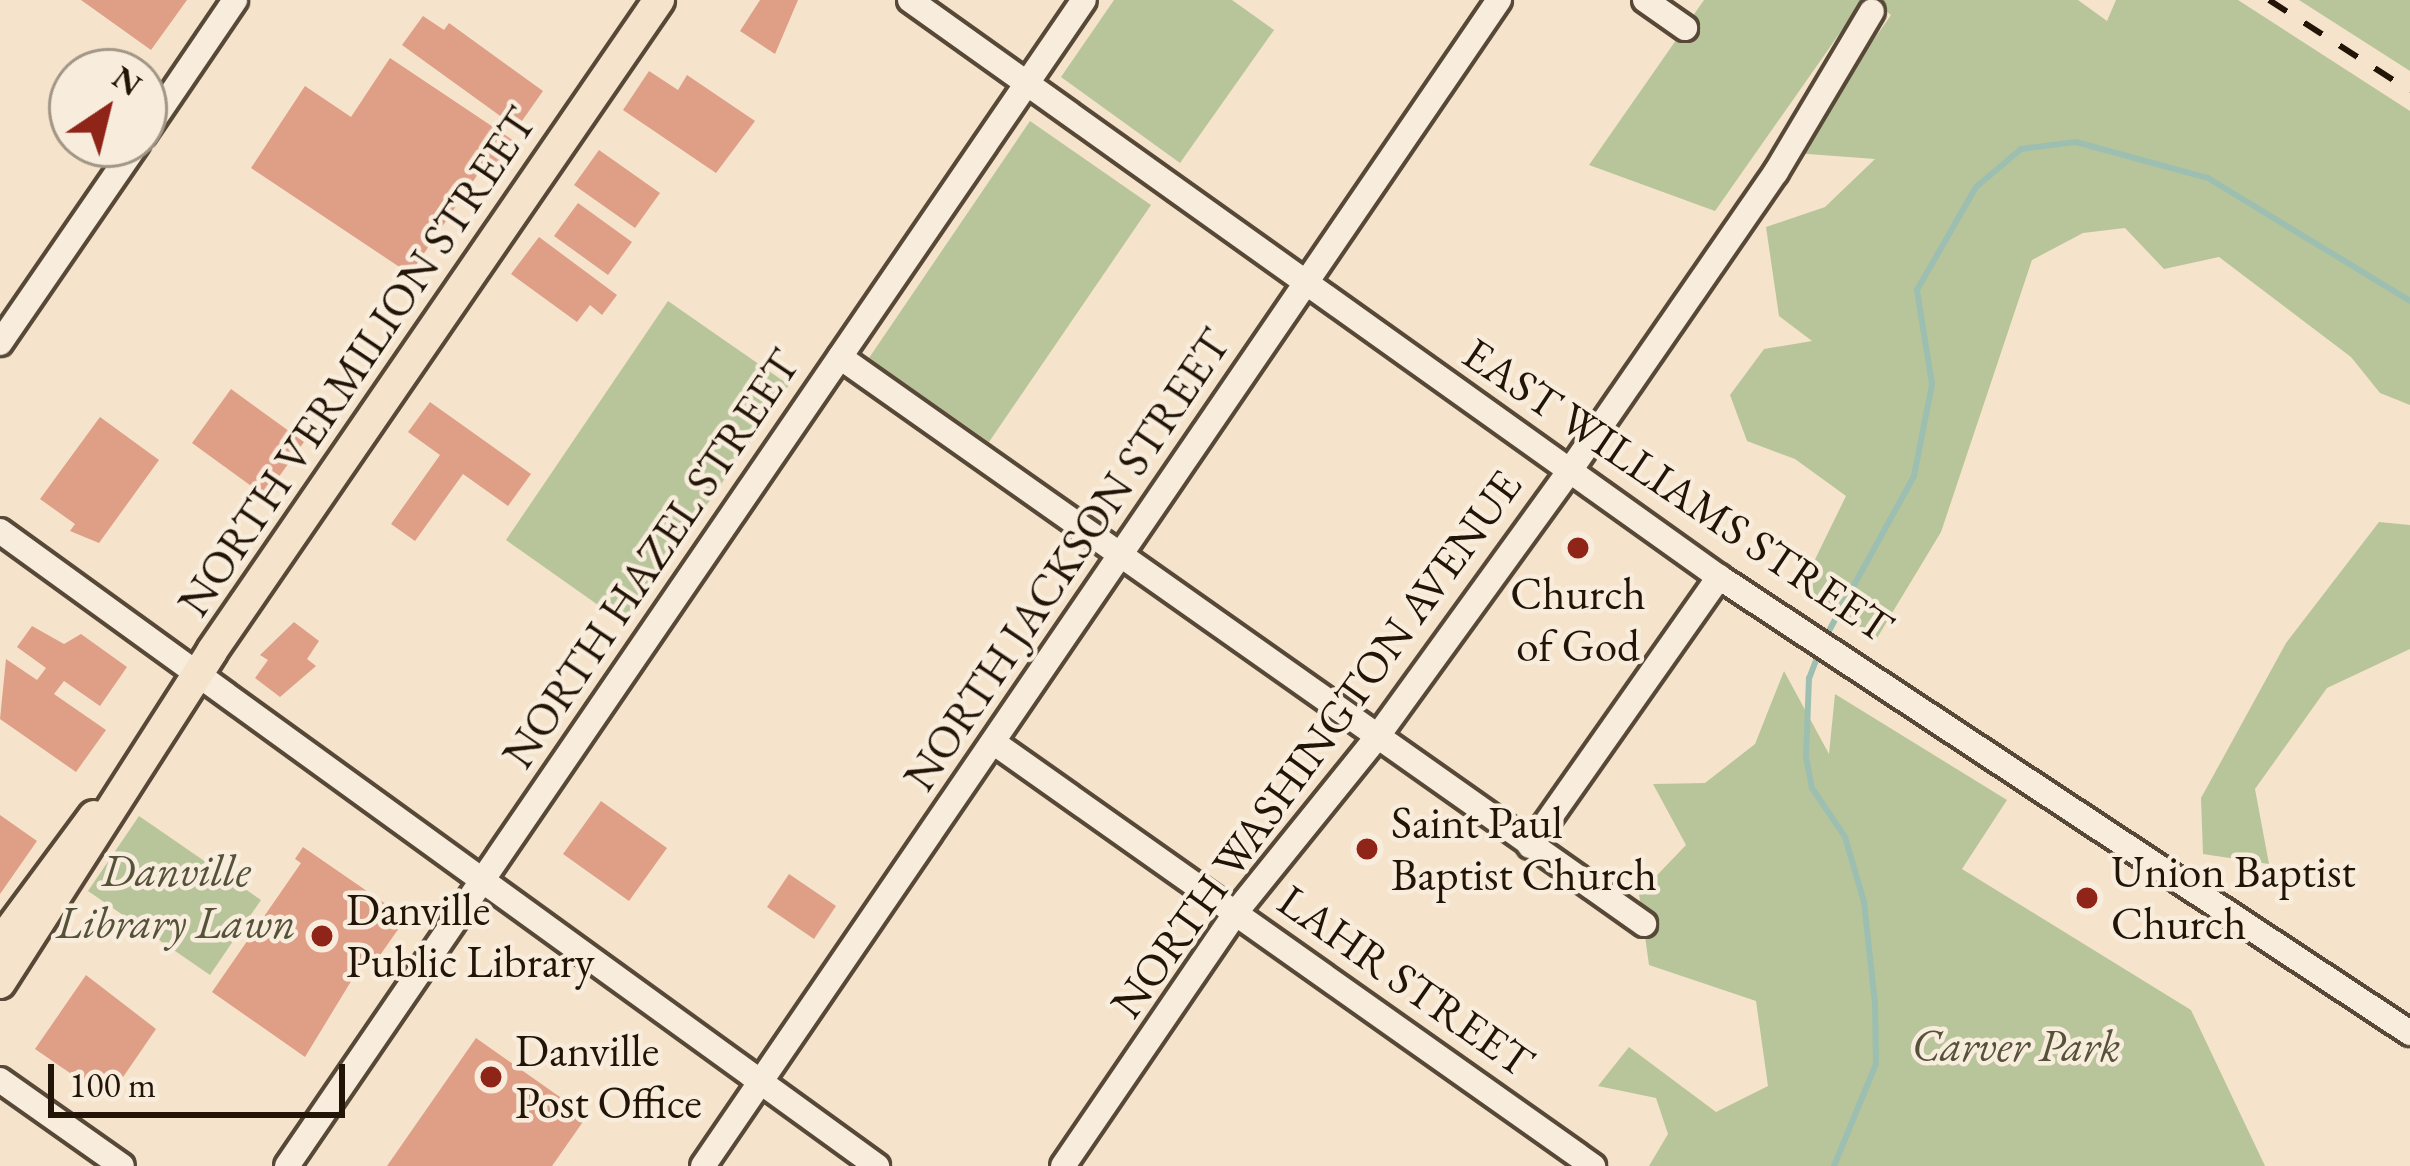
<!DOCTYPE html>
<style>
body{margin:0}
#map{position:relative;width:2410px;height:1166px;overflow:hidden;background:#f5e4cb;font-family:"EB Garamond",serif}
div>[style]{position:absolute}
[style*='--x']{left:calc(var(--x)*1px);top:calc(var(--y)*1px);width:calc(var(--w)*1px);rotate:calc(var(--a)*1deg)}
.green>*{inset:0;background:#b8c59a}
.stream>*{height:6px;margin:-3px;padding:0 3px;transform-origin:3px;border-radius:3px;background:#9dbfb1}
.building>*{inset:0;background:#de9f86}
.roads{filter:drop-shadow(3px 0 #574837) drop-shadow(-3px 0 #574837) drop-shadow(0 3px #574837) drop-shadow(0 -3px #574837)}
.minor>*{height:24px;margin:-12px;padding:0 12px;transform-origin:12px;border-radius:12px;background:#f8eddd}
.major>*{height:30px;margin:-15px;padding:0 15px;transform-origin:15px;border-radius:15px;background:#f5e4cb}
.rail>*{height:6px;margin-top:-3px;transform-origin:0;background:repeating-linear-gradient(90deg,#221406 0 21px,transparent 0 42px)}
.dots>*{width:33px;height:33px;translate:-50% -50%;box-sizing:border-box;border:6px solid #f8eddd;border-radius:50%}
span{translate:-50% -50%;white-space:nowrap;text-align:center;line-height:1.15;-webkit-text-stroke:9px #f8eddd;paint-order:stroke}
.street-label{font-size:45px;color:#221406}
.poi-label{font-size:45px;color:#221406}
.left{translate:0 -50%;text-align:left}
.park-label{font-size:45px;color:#56523a;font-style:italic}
.north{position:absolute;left:48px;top:48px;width:120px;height:120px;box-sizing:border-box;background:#f8eddd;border:3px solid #a29687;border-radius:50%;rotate:35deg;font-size:33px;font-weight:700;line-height:48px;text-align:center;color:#221406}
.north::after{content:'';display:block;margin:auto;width:42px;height:54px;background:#8f2418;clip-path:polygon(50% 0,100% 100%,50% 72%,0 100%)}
.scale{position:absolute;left:48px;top:1064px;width:297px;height:54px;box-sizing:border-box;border:6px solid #221406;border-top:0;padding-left:15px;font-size:36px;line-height:42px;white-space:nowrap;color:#221406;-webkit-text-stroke:9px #f8eddd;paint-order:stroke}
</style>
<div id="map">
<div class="green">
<div style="clip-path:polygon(1114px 0,1232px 0,1274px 30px,1180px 163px,1061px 77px)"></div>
<div style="clip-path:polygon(1704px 0,1863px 0,1715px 211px,1589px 165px)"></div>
<div style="clip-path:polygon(1871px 0,2078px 0,2107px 21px,2116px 0,2238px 0,2410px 111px,2410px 405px,2380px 393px,2351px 357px,2219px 257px,2164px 269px,2125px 228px,2083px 233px,2032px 260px,1941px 532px,1877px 638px,1801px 588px,1846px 496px,1795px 459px,1747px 441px,1730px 395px,1764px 349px,1812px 341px,1779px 316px,1766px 227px,1825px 207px,1875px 159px,1794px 153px,1891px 15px)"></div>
<div style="clip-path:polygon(2299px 0,2410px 0,2410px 71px)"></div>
<div style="clip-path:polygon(1030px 121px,1151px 205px,989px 442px,869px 358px)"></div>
<div style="clip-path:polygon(668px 301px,789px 385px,625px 624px,506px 540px)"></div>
<div style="clip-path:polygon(2379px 522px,2410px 525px,2410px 649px,2327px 688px,2255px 789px,2269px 864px,2203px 854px,2201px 798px,2286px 643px)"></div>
<div style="clip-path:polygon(1784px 671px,1829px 754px,1835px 694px,2007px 800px,1962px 869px,2191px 1010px,2265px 1166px,1649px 1166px,1668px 1134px,1656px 1098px,1598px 1086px,1629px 1047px,1716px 1112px,1768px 1086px,1756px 1001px,1649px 965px,1639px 894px,1686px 845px,1653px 784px,1705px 783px,1755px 744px)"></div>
<div style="clip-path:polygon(139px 816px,261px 900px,210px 975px,88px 891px)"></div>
</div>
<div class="stream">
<div style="--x:1825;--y:638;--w:185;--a:-61.2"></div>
<div style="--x:1914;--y:476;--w:94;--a:-78.9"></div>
<div style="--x:1932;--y:384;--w:95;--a:-99.1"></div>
<div style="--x:1917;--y:290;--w:119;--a:-60.2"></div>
<div style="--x:1976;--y:187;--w:59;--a:-40.2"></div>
<div style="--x:2021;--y:149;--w:55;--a:-7.3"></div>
<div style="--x:2076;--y:142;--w:137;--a:15.3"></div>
<div style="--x:2208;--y:178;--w:237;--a:31.3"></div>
<div style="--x:1820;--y:650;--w:30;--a:111"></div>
<div style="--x:1809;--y:678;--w:79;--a:92.2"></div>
<div style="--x:1806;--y:757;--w:32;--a:79"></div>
<div style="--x:1812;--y:788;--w:59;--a:56"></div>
<div style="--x:1845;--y:837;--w:68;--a:73.7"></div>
<div style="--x:1864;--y:902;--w:102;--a:83.8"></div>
<div style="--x:1875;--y:1003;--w:61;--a:89.1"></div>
<div style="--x:1876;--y:1064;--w:110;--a:112.4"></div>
</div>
<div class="building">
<div style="clip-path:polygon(81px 0,187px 0,151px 50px)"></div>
<div style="clip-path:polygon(760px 0,798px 0,775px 54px,740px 31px)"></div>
<div style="clip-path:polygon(423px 16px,444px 30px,449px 23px,543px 91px,517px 128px,402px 45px)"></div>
<div style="clip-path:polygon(390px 58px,514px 141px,488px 180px,478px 174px,410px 274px,251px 168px,305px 86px,351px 117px)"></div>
<div style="clip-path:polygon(649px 71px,678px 90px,687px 75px,755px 121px,716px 173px,623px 110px)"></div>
<div style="clip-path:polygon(599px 150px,660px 193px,635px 228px,574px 185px)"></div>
<div style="clip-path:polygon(578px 203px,632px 242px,608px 275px,554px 236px)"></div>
<div style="clip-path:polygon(539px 237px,617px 295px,602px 315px,590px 305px,577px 322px,511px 274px)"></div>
<div style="clip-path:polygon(231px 389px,304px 442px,265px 496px,192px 443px)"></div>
<div style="clip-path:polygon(430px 402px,531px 474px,508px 506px,463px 474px,415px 541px,391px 524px,440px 455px,408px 432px)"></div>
<div style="clip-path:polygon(100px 417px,159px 460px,99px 543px,70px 531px,75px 524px,40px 499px)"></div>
<div style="clip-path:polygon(294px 622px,319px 641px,307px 659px,316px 666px,280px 697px,255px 678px,268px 660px,260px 655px)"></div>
<div style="clip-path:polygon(32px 626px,64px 644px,81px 634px,127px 667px,100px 706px,64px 681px,54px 694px,106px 730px,76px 772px,0 719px,6px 659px,37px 680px,46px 668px,17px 647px)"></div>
<div style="clip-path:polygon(601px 801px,667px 848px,629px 901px,563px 854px)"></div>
<div style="clip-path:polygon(0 815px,37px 841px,0 894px)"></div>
<div style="clip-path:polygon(303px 847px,406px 918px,376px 961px,367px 955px,305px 1057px,212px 992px,301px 863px,295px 859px)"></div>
<div style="clip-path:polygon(789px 874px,836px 906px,814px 939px,767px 907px)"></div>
<div style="clip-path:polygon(86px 975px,156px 1029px,108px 1099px,35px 1049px)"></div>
<div style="clip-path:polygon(476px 1038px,587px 1116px,552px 1166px,387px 1166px)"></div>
</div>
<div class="roads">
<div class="minor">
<div style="--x:910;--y:0;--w:994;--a:35.5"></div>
<div style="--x:1719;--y:577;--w:828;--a:33.42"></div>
<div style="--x:1645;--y:0;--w:49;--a:35"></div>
<div style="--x:144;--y:134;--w:162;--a:-55.8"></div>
<div style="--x:0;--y:343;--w:242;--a:-55.5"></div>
<div style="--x:840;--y:357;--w:984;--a:35.19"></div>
<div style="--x:0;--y:531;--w:1083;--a:35.91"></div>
<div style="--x:993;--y:742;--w:735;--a:35.25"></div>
<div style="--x:1530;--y:846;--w:329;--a:-54.9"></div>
<div style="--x:0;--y:1080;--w:149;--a:35.2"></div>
<div style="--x:287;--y:1166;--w:1412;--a:-55.65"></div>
<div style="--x:703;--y:1166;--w:1412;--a:-55.68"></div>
<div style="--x:1063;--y:1166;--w:307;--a:-55.7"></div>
<div style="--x:1236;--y:912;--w:225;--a:-51.1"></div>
<div style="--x:1377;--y:737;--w:327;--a:-54.1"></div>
<div style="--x:1569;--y:472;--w:364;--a:-55.4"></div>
<div style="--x:1776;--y:172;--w:187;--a:-59.2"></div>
</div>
<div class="major">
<div style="--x:0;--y:943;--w:158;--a:-53.5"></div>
<div style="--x:0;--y:983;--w:394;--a:-57.4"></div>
<div style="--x:212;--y:651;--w:790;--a:-55.53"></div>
</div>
</div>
<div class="rail">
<div style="--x:2269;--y:0;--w:168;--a:32.8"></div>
</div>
<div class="dots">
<div style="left:1578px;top:548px;background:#8f2418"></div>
<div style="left:1367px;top:849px;background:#8f2418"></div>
<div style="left:2087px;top:898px;background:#8f2418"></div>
<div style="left:322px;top:936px;background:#8f2418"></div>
<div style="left:491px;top:1077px;background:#8f2418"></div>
</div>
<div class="street-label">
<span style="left:357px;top:362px;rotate:-56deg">NORTH VERMILION STREET</span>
<span style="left:1678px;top:490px;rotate:34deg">EAST WILLIAMS STREET</span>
<span style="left:651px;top:559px;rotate:-56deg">NORTH HAZEL STREET</span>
<span style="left:1067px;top:560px;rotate:-56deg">NORTH JACKSON STREET</span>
<span style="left:1316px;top:744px;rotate:-54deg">NORTH WASHINGTON AVENUE</span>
<span style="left:1406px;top:981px;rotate:35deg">LAHR STREET</span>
</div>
<div class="poi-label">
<span style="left:1578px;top:620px">Church<br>of God</span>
<span class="left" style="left:1391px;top:849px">Saint Paul<br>Baptist Church</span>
<span class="left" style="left:2111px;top:898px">Union Baptist<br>Church</span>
<span class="left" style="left:346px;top:936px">Danville<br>Public Library</span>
<span class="left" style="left:515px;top:1077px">Danville<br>Post Office</span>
</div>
<div class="park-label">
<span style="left:176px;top:897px">Danville<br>Library Lawn</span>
<span style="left:2016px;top:1046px">Carver Park</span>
</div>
<div class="north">N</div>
<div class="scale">100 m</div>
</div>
